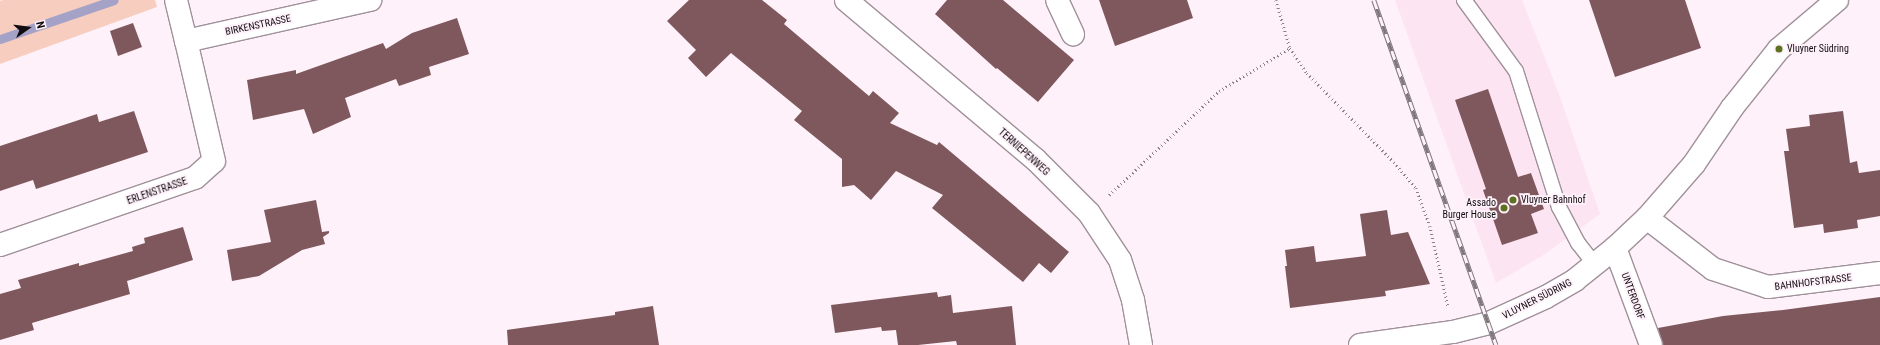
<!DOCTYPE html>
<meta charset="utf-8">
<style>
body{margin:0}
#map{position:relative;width:1880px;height:345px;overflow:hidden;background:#fef1f9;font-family:"Roboto Condensed",sans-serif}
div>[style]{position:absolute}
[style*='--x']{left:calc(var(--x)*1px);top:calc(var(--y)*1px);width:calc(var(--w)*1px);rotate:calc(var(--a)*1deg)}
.built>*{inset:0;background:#fce4f2}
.green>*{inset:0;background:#f7cdc0}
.stream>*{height:9px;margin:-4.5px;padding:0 4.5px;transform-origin:4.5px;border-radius:4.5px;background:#a4a3c7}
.building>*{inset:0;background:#7f585e}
.path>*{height:2.5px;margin-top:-1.25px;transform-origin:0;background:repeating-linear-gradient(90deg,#8b8187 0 1px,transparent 0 4px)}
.roads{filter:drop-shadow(1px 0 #a0919a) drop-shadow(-1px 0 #a0919a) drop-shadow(0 1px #a0919a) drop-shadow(0 -1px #a0919a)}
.lane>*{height:14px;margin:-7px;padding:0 7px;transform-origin:7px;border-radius:7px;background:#fff}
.street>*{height:22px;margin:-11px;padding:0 11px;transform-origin:11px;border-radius:11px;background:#fff}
.secondary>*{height:22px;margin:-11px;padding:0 11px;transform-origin:11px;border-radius:11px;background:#fff}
.rail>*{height:4.5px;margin-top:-2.25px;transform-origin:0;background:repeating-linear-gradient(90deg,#fef1f9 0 9px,#7f777c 0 18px);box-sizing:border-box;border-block:1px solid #7f777c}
.dots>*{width:11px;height:11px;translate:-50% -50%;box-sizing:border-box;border:2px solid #fef1f9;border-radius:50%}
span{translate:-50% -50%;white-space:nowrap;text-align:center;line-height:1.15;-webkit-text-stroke:3.5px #fef1f9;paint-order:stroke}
.street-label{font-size:10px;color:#110c0f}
.poi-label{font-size:10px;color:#110c0f}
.left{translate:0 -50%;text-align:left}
.right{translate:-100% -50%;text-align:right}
.north{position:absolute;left:8px;top:8px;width:40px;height:40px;-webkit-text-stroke:3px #fef1f9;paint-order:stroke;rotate:76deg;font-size:11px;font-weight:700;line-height:16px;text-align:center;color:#110c0f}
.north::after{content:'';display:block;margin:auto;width:14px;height:18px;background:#110c0f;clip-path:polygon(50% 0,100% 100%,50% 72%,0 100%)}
</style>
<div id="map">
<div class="built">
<div style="clip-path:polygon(1395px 0,1522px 0,1559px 94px,1600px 214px,1545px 254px,1496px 283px)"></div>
</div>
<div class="green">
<div style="clip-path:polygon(3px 0,155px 0,157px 7px,0 64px,0 1px)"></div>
</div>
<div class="stream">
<div style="--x:0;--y:39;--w:120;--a:-18.9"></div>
</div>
<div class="building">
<div style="clip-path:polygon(689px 0,762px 0,787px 20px,784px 24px,869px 96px,873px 91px,899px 113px,890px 123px,937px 145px,939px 142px,1069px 252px,1051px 273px,1039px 263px,1023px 282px,932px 208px,943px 195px,896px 171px,871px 200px,854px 185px,842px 187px,842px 159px,794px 120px,802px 111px,731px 53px,706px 77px,688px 58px,696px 50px,667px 21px)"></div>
<div style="clip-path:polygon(947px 0,1003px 0,1074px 60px,1038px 102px,997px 68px,996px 69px,935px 14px)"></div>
<div style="clip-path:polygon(1099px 0,1187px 0,1193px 18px,1115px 46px)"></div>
<div style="clip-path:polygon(1589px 0,1685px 0,1701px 48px,1615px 77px)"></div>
<div style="clip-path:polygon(457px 18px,469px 54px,429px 67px,431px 75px,399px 86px,396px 79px,345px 98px,351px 117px,313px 134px,304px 109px,253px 120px,247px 80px,296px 70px,296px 74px,383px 43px,386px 49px,412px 33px)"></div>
<div style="clip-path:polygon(133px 23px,142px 47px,118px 56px,110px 31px)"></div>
<div style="clip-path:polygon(1488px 89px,1518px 177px,1531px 173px,1544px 209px,1531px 214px,1538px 233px,1502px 245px,1483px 190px,1486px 189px,1455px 100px)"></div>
<div style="clip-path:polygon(134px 111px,148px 152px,36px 189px,33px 180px,0 191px,0 146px,97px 114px,99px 122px)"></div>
<div style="clip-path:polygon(1843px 111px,1850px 163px,1857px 161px,1859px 173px,1880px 170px,1880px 216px,1857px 220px,1858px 228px,1824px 233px,1823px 224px,1794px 228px,1784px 151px,1789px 151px,1786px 129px,1810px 126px,1809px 115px)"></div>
<div style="clip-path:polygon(316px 200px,322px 232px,329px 231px,329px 233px,323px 237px,325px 244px,302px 250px,259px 276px,232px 281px,227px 250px,271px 242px,264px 210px)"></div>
<div style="clip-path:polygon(1387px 210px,1391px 235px,1408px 232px,1430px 284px,1385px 291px,1386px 296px,1290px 308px,1285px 266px,1287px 266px,1285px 250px,1314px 246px,1316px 262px,1366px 256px,1360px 214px)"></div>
<div style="clip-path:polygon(183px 227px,193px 260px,127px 281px,130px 294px,32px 323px,34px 330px,0 340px,0 294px,21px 288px,18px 280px,79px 263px,79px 266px,133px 251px,132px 247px,145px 243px,144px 238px)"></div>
<div style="clip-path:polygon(937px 292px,938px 297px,951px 295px,953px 313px,1012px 306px,1016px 345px,957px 345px,956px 341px,918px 345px,898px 345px,896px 330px,882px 331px,881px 327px,835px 333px,831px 305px)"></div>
<div style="clip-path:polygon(1880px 297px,1880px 345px,1663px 345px,1658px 328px,1723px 316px,1783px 310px)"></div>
<div style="clip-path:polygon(653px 306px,659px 345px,508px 345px,507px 330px,615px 315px,615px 312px)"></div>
</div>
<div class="path">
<div style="--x:1276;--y:0;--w:50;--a:73.7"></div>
<div style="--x:1290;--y:48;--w:30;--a:56"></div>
<div style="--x:1307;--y:73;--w:124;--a:45.7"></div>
<div style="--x:1394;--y:162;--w:34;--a:50"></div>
<div style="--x:1416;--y:188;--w:40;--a:69.8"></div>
<div style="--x:1430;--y:226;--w:82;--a:77.3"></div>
<div style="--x:1109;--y:195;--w:151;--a:-43.4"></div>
<div style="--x:1219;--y:91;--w:83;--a:-31.2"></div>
</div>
<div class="roads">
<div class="lane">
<div style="--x:1464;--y:0;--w:88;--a:53.8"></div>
<div style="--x:1516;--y:71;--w:143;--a:72.5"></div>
<div style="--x:1559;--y:207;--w:41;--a:62.2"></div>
<div style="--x:1578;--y:243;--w:28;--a:52"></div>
</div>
<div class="street">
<div style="--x:176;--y:0;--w:42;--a:76.3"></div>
<div style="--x:186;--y:41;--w:189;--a:-12.6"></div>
<div style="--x:846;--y:0;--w:248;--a:40.1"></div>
<div style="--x:1036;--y:160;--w:75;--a:45"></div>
<div style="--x:1089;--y:213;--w:56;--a:56.6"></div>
<div style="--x:1120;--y:260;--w:42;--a:72"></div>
<div style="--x:1133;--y:300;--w:46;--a:79.9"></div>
<div style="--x:1057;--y:0;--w:38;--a:65"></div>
<div style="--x:1647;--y:218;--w:83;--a:37.7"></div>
<div style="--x:1713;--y:269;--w:58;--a:18.1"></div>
<div style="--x:1768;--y:287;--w:113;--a:-7.1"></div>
<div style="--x:0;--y:245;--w:206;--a:-19"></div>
<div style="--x:195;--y:178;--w:25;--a:-42"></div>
<div style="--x:214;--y:161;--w:123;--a:-103.1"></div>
<div style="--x:1615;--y:248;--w:103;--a:69.6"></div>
</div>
<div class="secondary">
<div style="--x:1360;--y:345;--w:94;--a:-8"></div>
<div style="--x:1453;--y:332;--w:37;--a:-14"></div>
<div style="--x:1489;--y:323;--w:63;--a:-24.5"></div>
<div style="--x:1546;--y:297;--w:34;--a:-30"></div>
<div style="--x:1575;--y:280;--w:51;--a:-38.7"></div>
<div style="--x:1615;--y:248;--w:44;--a:-43.2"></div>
<div style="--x:1647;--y:218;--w:72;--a:-49"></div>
<div style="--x:1694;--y:164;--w:68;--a:-55.8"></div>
<div style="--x:1732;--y:108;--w:75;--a:-51.5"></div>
<div style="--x:1779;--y:49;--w:76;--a:-40.2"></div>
</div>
</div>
<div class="rail">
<div style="--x:1374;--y:0;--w:366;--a:70.5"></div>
</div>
<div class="dots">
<div style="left:1779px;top:49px;background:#5d7121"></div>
<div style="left:1513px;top:200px;background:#5d7121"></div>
<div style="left:1504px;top:208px;background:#5d7121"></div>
</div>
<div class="street-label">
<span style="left:258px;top:25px;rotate:-12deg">BIRKENSTRASSE</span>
<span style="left:1024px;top:152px;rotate:42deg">TERNIEPENWEG</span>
<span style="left:157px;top:191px;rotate:-19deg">ERLENSTRASSE</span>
<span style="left:1813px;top:282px;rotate:-7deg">BAHNHOFSTRASSE</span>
<span style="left:1633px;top:296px;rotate:70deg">UNTERDORF</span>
<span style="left:1537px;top:299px;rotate:-27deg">VLUYNER SÜDRING</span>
</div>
<div class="poi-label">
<span class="left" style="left:1787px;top:49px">Vluyner Südring</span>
<span class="left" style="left:1521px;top:200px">Vluyner Bahnhof</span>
<span class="right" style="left:1496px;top:208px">Assado<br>Burger House</span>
</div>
<div class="north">N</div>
</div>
